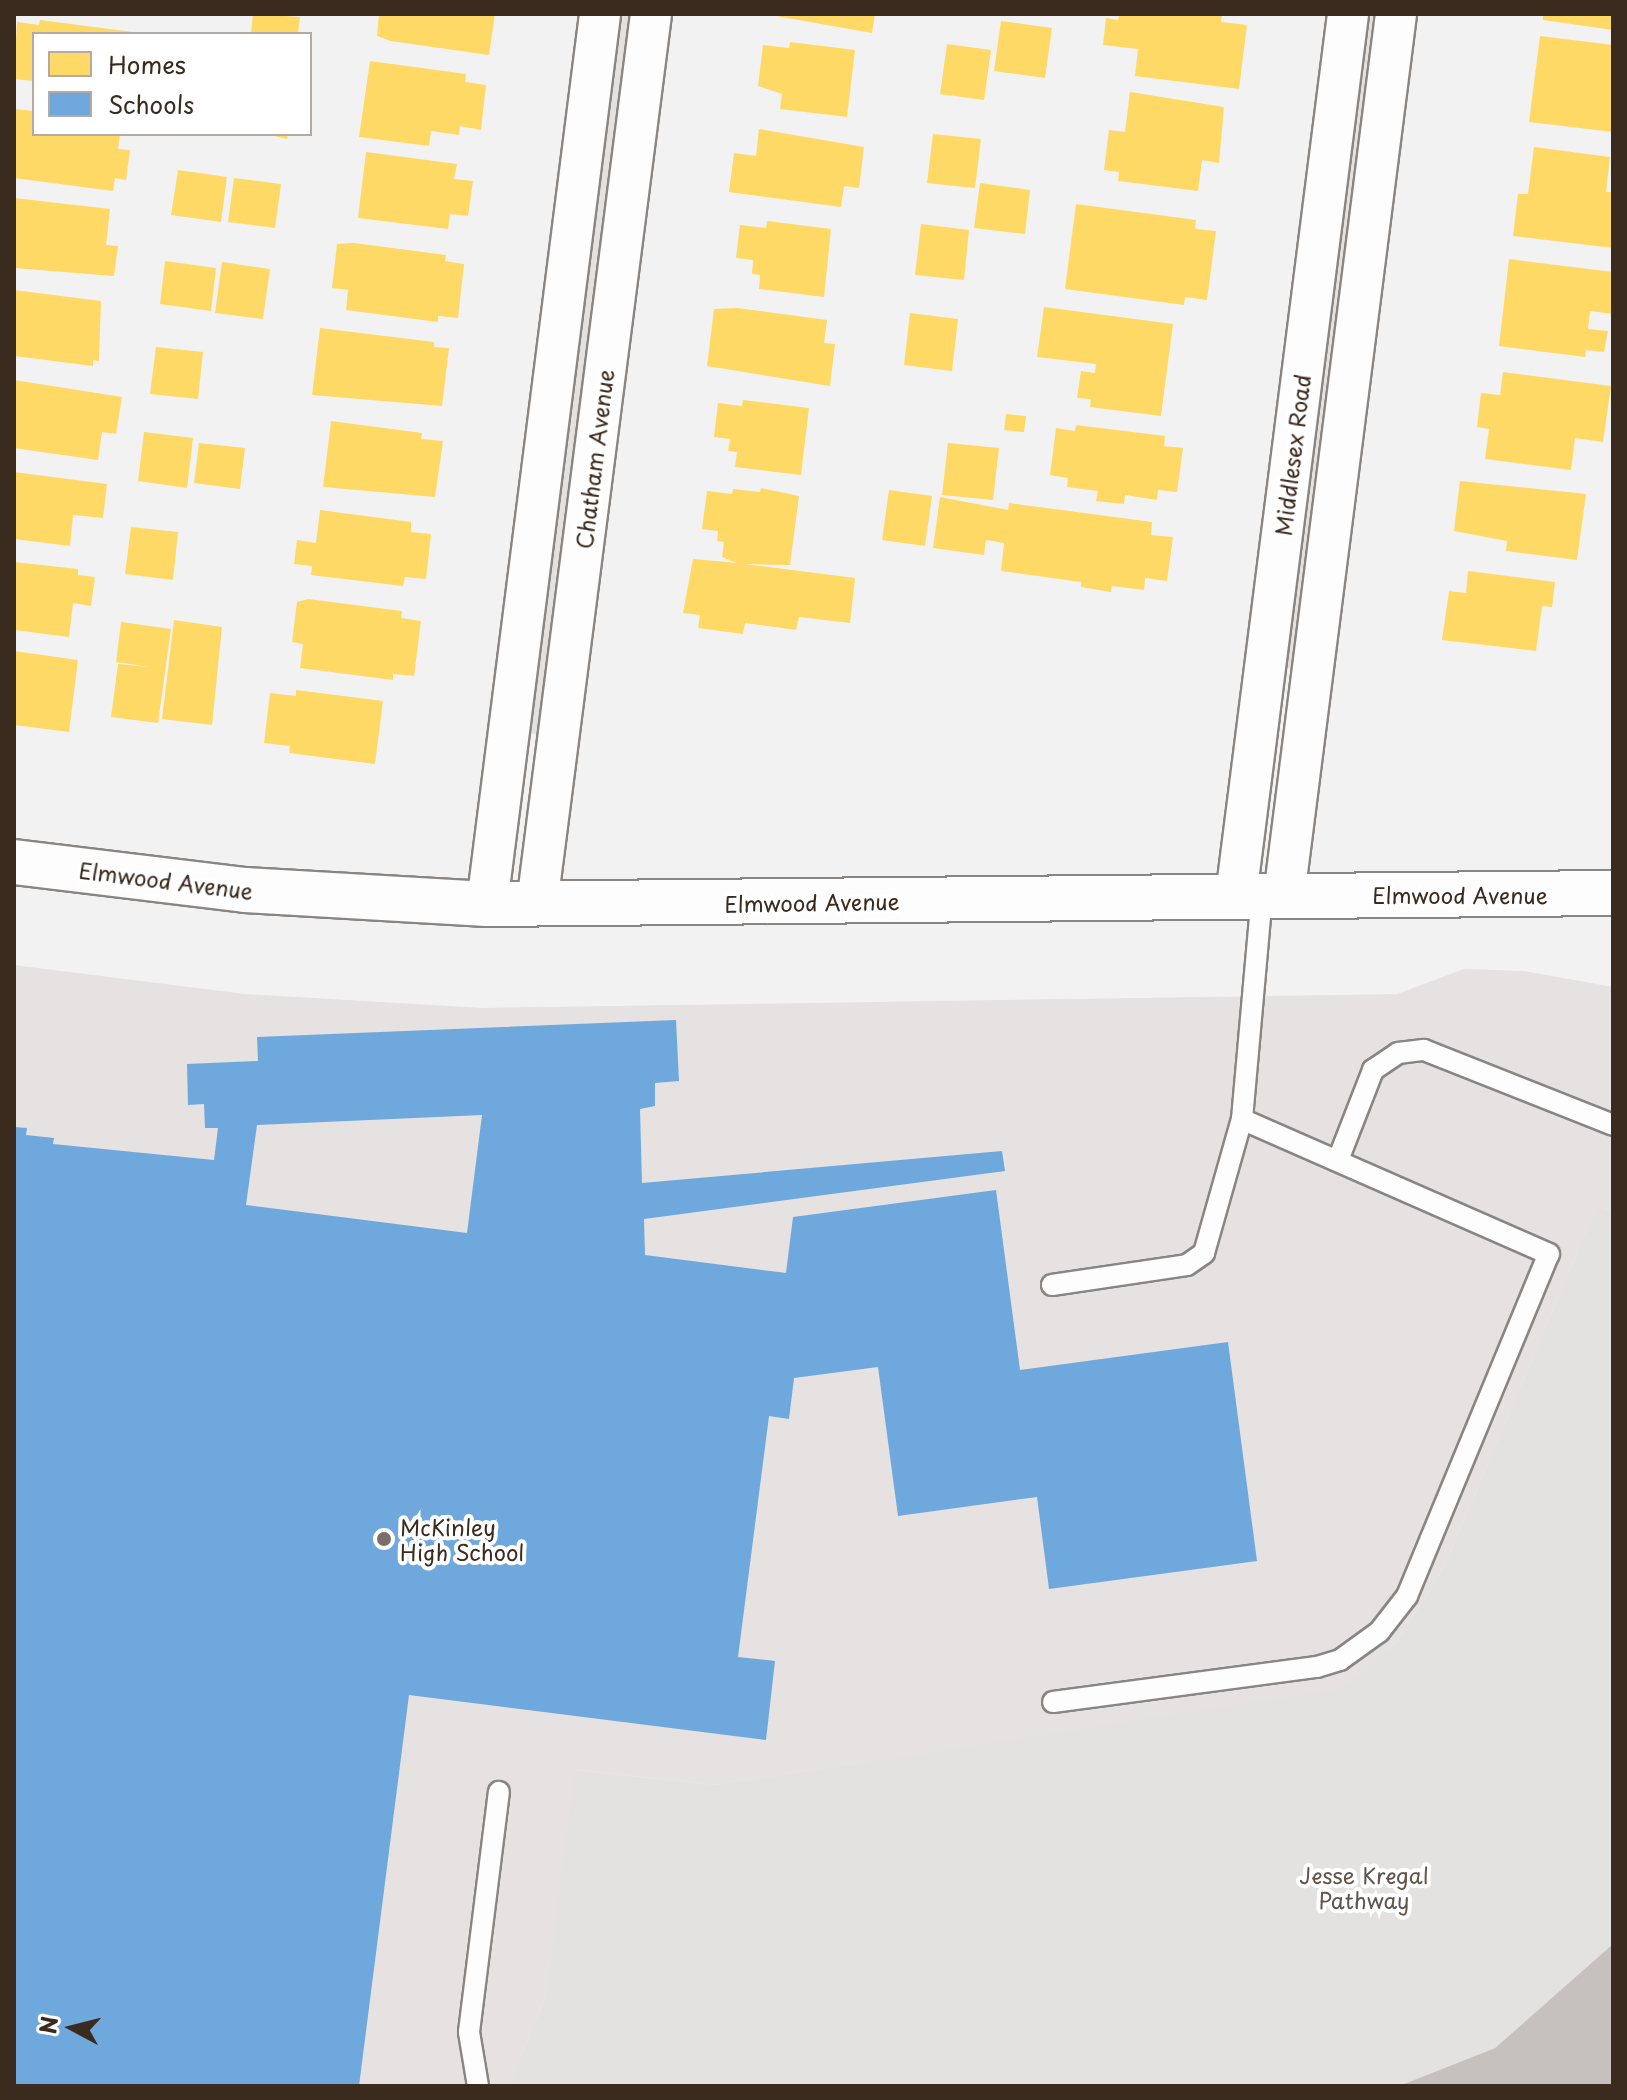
<!DOCTYPE html>
<style>
body{margin:0}
#map{position:relative;width:1627px;height:2100px;overflow:hidden;background:#f3f2f2;font-family:"Playpen Sans",sans-serif}
div>[style]{position:absolute}
[style*='--x']{left:calc(var(--x)*1px);top:calc(var(--y)*1px);width:calc(var(--w)*1px);rotate:calc(var(--a)*1deg)}
.built>*{inset:0;background:#e5e2e1}
.green>*{inset:0;background:#e4e2e0}
.water>*{inset:0;background:#c6c0be}
.homes>*{inset:0;background:#ffd966}
.schools>*{inset:0;background:#6fa8dc}
.roads{filter:drop-shadow(2px 0 #898582) drop-shadow(-2px 0 #898582) drop-shadow(0 2px #898582) drop-shadow(0 -2px #898582)}
.lane>*{height:20px;margin:-10px;padding:0 10px;transform-origin:10px;border-radius:10px;background:#fdfdfd}
.street>*{height:40px;margin:-20px;padding:0 20px;transform-origin:20px;border-radius:20px;background:#fdfdfd}
.secondary>*{height:44px;margin:-22px;padding:0 22px;transform-origin:22px;border-radius:22px;background:#fdfdfd}
.dots>*{width:22px;height:22px;translate:-50% -50%;box-sizing:border-box;border:4px solid #fff;border-radius:50%}
span{translate:-50% -50%;white-space:nowrap;text-align:center;line-height:1.15;-webkit-text-stroke:8px #fff;paint-order:stroke}
.street-label{font-size:22px;color:#3b2a1e}
.poi-label{font-size:22px;color:#3b2a1e}
.left{translate:0 -50%;text-align:left}
.park-label{font-size:22px;color:#62554b}
.frame{position:absolute;inset:0;border:16px solid #3b2a1e;pointer-events:none}
.legend{position:absolute;left:32px;top:32px;width:280px;height:104px;box-sizing:border-box;background:#fff;border:2px solid #b1aaa5;margin:0;padding:10px 14px;list-style:none;font-size:24px;color:#3b2a1e}
.legend li{display:flex;align-items:center;gap:16px;height:40px}
.legend b{width:40px;border:2px solid #b1aaa5}
.north{position:absolute;left:32px;top:1988px;width:80px;height:80px;-webkit-text-stroke:6px #fff;paint-order:stroke;rotate:277deg;font-size:22px;font-weight:700;line-height:32px;text-align:center;color:#3b2a1e}
.north::after{content:'';display:block;margin:auto;width:28px;height:36px;background:#3b2a1e;clip-path:polygon(50% 0,100% 100%,50% 72%,0 100%)}
</style>
<div id="map">
<div class="built">
<div style="clip-path:polygon(14px 965px,245px 994px,482px 1008px,1397px 994px,1464px 969px,1524px 971px,1613px 987px,1613px 1211px,1597px 1206px,1444px 1567px,1397px 1642px,1341px 1690px,714px 1785px,576px 1770px,545px 1998px,509px 2086px,14px 2086px)"></div>
</div>
<div class="green">
<div style="clip-path:polygon(614px 14px,635px 14px,540px 733px,531px 734px,525px 731px)"></div>
<div style="clip-path:polygon(1362px 14px,1383px 14px,1296px 666px,1289px 668px,1282px 664px)"></div>
<div style="clip-path:polygon(1597px 1206px,1613px 1211px,1613px 1944px,1495px 2048px,1399px 2086px,509px 2086px,545px 1998px,575px 1770px,714px 1785px,1341px 1689px,1397px 1642px,1444px 1567px)"></div>
</div>
<div class="water">
<div style="clip-path:polygon(1613px 1944px,1613px 2086px,1399px 2086px,1495px 2048px)"></div>
</div>
<div class="homes">
<div style="clip-path:polygon(253px 14px,300px 17px,298px 34px,251px 34px)"></div>
<div style="clip-path:polygon(379px 14px,495px 14px,489px 55px,391px 41px,377px 36px)"></div>
<div style="clip-path:polygon(875px 14px,872px 33px,776px 16px,776px 14px)"></div>
<div style="clip-path:polygon(1119px 14px,1222px 14px,1221px 22px,1247px 25px,1239px 89px,1135px 76px,1138px 49px,1103px 45px,1106px 18px,1118px 20px)"></div>
<div style="clip-path:polygon(1543px 14px,1613px 14px,1613px 30px,1543px 20px)"></div>
<div style="clip-path:polygon(40px 20px,133px 32px,133px 34px,34px 34px,34px 81px,14px 79px,17px 22px,39px 25px)"></div>
<div style="clip-path:polygon(1001px 21px,1052px 28px,1045px 78px,994px 71px)"></div>
<div style="clip-path:polygon(1540px 36px,1613px 45px,1613px 132px,1529px 122px)"></div>
<div style="clip-path:polygon(790px 42px,855px 50px,847px 117px,780px 109px,782px 94px,758px 86px,763px 45px,789px 48px)"></div>
<div style="clip-path:polygon(947px 44px,991px 50px,984px 100px,940px 94px)"></div>
<div style="clip-path:polygon(370px 61px,466px 74px,465px 82px,486px 85px,481px 130px,460px 126px,459px 135px,431px 131px,429px 146px,359px 137px)"></div>
<div style="clip-path:polygon(1130px 92px,1224px 107px,1219px 163px,1202px 160px,1198px 191px,1118px 181px,1119px 172px,1104px 170px,1109px 130px,1125px 132px)"></div>
<div style="clip-path:polygon(14px 109px,34px 111px,34px 134px,120px 134px,118px 149px,130px 150px,126px 180px,115px 178px,113px 191px,14px 178px)"></div>
<div style="clip-path:polygon(759px 129px,864px 147px,859px 188px,844px 186px,841px 207px,729px 192px,734px 153px,756px 156px)"></div>
<div style="clip-path:polygon(266px 134px,288px 134px,287px 139px)"></div>
<div style="clip-path:polygon(933px 134px,981px 139px,975px 188px,927px 183px)"></div>
<div style="clip-path:polygon(1534px 147px,1610px 157px,1606px 192px,1613px 192px,1613px 248px,1513px 236px,1518px 194px,1528px 194px)"></div>
<div style="clip-path:polygon(366px 152px,457px 164px,454px 179px,473px 181px,468px 216px,450px 214px,448px 229px,358px 218px)"></div>
<div style="clip-path:polygon(178px 170px,227px 177px,221px 222px,171px 215px)"></div>
<div style="clip-path:polygon(234px 178px,281px 184px,275px 228px,228px 222px)"></div>
<div style="clip-path:polygon(980px 183px,1030px 190px,1025px 234px,974px 228px)"></div>
<div style="clip-path:polygon(14px 198px,110px 209px,106px 245px,118px 246px,114px 276px,14px 268px)"></div>
<div style="clip-path:polygon(1076px 204px,1196px 220px,1195px 229px,1216px 231px,1207px 300px,1185px 297px,1184px 305px,1065px 289px)"></div>
<div style="clip-path:polygon(767px 221px,831px 229px,824px 297px,759px 289px,760px 275px,752px 274px,753px 260px,736px 258px,740px 225px,766px 228px)"></div>
<div style="clip-path:polygon(921px 224px,969px 230px,964px 280px,915px 275px)"></div>
<div style="clip-path:polygon(354px 243px,446px 255px,445px 261px,464px 264px,458px 318px,438px 316px,438px 322px,346px 310px,348px 290px,332px 288px,337px 244px)"></div>
<div style="clip-path:polygon(1509px 259px,1613px 272px,1613px 314px,1590px 311px,1588px 329px,1608px 331px,1604px 352px,1586px 350px,1585px 357px,1499px 346px)"></div>
<div style="clip-path:polygon(165px 261px,216px 268px,211px 311px,160px 304px)"></div>
<div style="clip-path:polygon(222px 262px,270px 269px,263px 319px,215px 313px)"></div>
<div style="clip-path:polygon(14px 290px,101px 301px,99px 361px,93px 360px,93px 366px,14px 356px)"></div>
<div style="clip-path:polygon(1044px 307px,1173px 324px,1161px 416px,1090px 407px,1091px 399px,1077px 398px,1081px 371px,1095px 373px,1096px 364px,1037px 357px)"></div>
<div style="clip-path:polygon(737px 308px,827px 320px,824px 343px,835px 344px,830px 386px,707px 366px,714px 309px)"></div>
<div style="clip-path:polygon(910px 313px,958px 319px,952px 371px,904px 365px)"></div>
<div style="clip-path:polygon(320px 328px,434px 342px,434px 347px,449px 348px,442px 406px,312px 395px)"></div>
<div style="clip-path:polygon(156px 347px,203px 352px,198px 399px,150px 394px)"></div>
<div style="clip-path:polygon(1503px 372px,1611px 386px,1603px 442px,1575px 438px,1571px 470px,1485px 459px,1489px 429px,1477px 427px,1481px 393px,1500px 395px)"></div>
<div style="clip-path:polygon(14px 380px,122px 397px,116px 434px,102px 432px,98px 460px,14px 448px)"></div>
<div style="clip-path:polygon(743px 400px,809px 408px,801px 475px,735px 467px,737px 452px,728px 451px,730px 439px,714px 437px,718px 403px,742px 406px)"></div>
<div style="clip-path:polygon(1006px 414px,1026px 416px,1024px 432px,1004px 430px)"></div>
<div style="clip-path:polygon(331px 421px,422px 433px,421px 439px,443px 441px,435px 497px,323px 487px)"></div>
<div style="clip-path:polygon(1076px 425px,1165px 436px,1164px 446px,1183px 448px,1177px 492px,1158px 490px,1157px 500px,1125px 495px,1124px 504px,1096px 501px,1098px 491px,1067px 487px,1068px 478px,1050px 475px,1056px 428px,1075px 431px)"></div>
<div style="clip-path:polygon(144px 432px,193px 438px,187px 488px,138px 481px)"></div>
<div style="clip-path:polygon(199px 443px,245px 448px,240px 489px,194px 483px)"></div>
<div style="clip-path:polygon(948px 443px,999px 448px,993px 500px,942px 495px)"></div>
<div style="clip-path:polygon(14px 472px,107px 484px,103px 518px,73px 515px,70px 546px,14px 539px)"></div>
<div style="clip-path:polygon(1460px 481px,1586px 494px,1577px 560px,1506px 551px,1507px 541px,1454px 531px)"></div>
<div style="clip-path:polygon(761px 488px,799px 496px,790px 565px,744px 564px,855px 578px,850px 623px,799px 617px,796px 630px,745px 623px,743px 634px,698px 628px,700px 615px,683px 613px,693px 559px,737px 563px,722px 557px,724px 542px,717px 541px,718px 531px,702px 529px,707px 491px,732px 494px,733px 489px,760px 492px)"></div>
<div style="clip-path:polygon(889px 490px,932px 496px,925px 546px,882px 540px)"></div>
<div style="clip-path:polygon(940px 497px,1008px 510px,1009px 503px,1152px 522px,1151px 535px,1173px 537px,1167px 581px,1145px 578px,1144px 590px,1112px 586px,1111px 592px,1081px 587px,1081px 582px,1001px 571px,1004px 543px,986px 540px,984px 555px,933px 548px)"></div>
<div style="clip-path:polygon(320px 510px,411px 522px,411px 532px,431px 534px,426px 579px,405px 577px,403px 586px,311px 575px,312px 566px,294px 564px,297px 540px,316px 543px)"></div>
<div style="clip-path:polygon(131px 527px,178px 532px,173px 580px,125px 574px)"></div>
<div style="clip-path:polygon(14px 562px,78px 569px,78px 575px,95px 577px,91px 606px,73px 603px,69px 637px,14px 630px)"></div>
<div style="clip-path:polygon(1468px 571px,1555px 582px,1552px 607px,1542px 606px,1536px 651px,1442px 640px,1449px 591px,1466px 593px)"></div>
<div style="clip-path:polygon(308px 599px,402px 611px,401px 618px,421px 621px,414px 676px,393px 674px,393px 680px,300px 668px,303px 644px,292px 642px,297px 602px)"></div>
<div style="clip-path:polygon(174px 620px,222px 627px,212px 725px,162px 719px)"></div>
<div style="clip-path:polygon(121px 622px,171px 629px,158px 723px,111px 717px,118px 664px,150px 667px,116px 662px)"></div>
<div style="clip-path:polygon(14px 651px,78px 660px,69px 732px,14px 725px)"></div>
<div style="clip-path:polygon(296px 690px,383px 701px,375px 764px,289px 753px,290px 746px,264px 743px,270px 693px,296px 696px)"></div>
</div>
<div class="schools">
<div style="clip-path:polygon(evenodd,676px 1020px,679px 1081px,655px 1083px,655px 1106px,640px 1109px,642px 1183px,1002px 1151px,1005px 1171px,644px 1219px,645px 1255px,786px 1273px,793px 1217px,996px 1190px,1020px 1370px,1228px 1342px,1257px 1561px,1049px 1589px,1037px 1497px,898px 1516px,878px 1367px,794px 1378px,789px 1419px,769px 1416px,738px 1657px,775px 1661px,766px 1740px,409px 1695px,359px 2086px,14px 2086px,14px 1127px,27px 1128px,26px 1135px,54px 1138px,53px 1144px,214px 1160px,218px 1128px,205px 1128px,204px 1104px,188px 1105px,187px 1064px,258px 1061px,257px 1037px,676px 1020px,482px 1115px,467px 1233px,246px 1205px,257px 1125px,482px 1115px)"></div>
</div>
<div class="roads">
<div class="lane">
<div style="--x:1338;--y:1160;--w:97;--a:-68.7"></div>
<div style="--x:1373;--y:1070;--w:30;--a:-34"></div>
<div style="--x:1398;--y:1053;--w:26;--a:-7"></div>
<div style="--x:1424;--y:1050;--w:203;--a:21.6"></div>
<div style="--x:1052;--y:1285;--w:136;--a:-8.4"></div>
<div style="--x:1187;--y:1265;--w:21;--a:-35"></div>
<div style="--x:1204;--y:1253;--w:139;--a:-74.2"></div>
<div style="--x:1242;--y:1119;--w:223;--a:-84.9"></div>
<div style="--x:1053;--y:1702;--w:266;--a:-7.6"></div>
<div style="--x:1317;--y:1667;--w:24;--a:-17"></div>
<div style="--x:1340;--y:1660;--w:48;--a:-35.7"></div>
<div style="--x:1379;--y:1632;--w:46;--a:-52.1"></div>
<div style="--x:1407;--y:1596;--w:370;--a:-67.5"></div>
<div style="--x:1549;--y:1254;--w:335;--a:-156.3"></div>
<div style="--x:478;--y:2086;--w:55;--a:-99.5"></div>
<div style="--x:469;--y:2032;--w:242;--a:-82.9"></div>
</div>
<div class="street">
<div style="--x:1236;--y:896;--w:889;--a:-82.76"></div>
<div style="--x:1284;--y:896;--w:889;--a:-82.76"></div>
<div style="--x:487;--y:904;--w:897;--a:-82.76"></div>
<div style="--x:537;--y:904;--w:897;--a:-82.7"></div>
</div>
<div class="secondary">
<div style="--x:14;--y:862;--w:233;--a:6.9"></div>
<div style="--x:245;--y:890;--w:242;--a:3.3"></div>
<div style="--x:487;--y:904;--w:1126;--a:-0.56"></div>
</div>
</div>
<div class="dots">
<div style="left:384px;top:1539px;background:#7b7068"></div>
</div>
<div class="street-label">
<span style="left:1292px;top:455px;rotate:-83deg">Middlesex Road</span>
<span style="left:594px;top:459px;rotate:-83deg">Chatham Avenue</span>
<span style="left:166px;top:880px;rotate:7deg">Elmwood Avenue</span>
<span style="left:1460px;top:895px">Elmwood Avenue</span>
<span style="left:812px;top:902px;rotate:-1deg">Elmwood Avenue</span>
</div>
<div class="poi-label">
<span class="left" style="left:400px;top:1539px">McKinley<br>High School</span>
</div>
<div class="park-label">
<span style="left:1364px;top:1887px">Jesse Kregal<br>Pathway</span>
</div>
<div class="frame"></div>
<ul class="legend">
<li><b style="height:22px;background:#ffd966"></b>Homes</li>
<li><b style="height:22px;background:#6fa8dc"></b>Schools</li>
</ul>
<div class="north">N</div>
</div>
